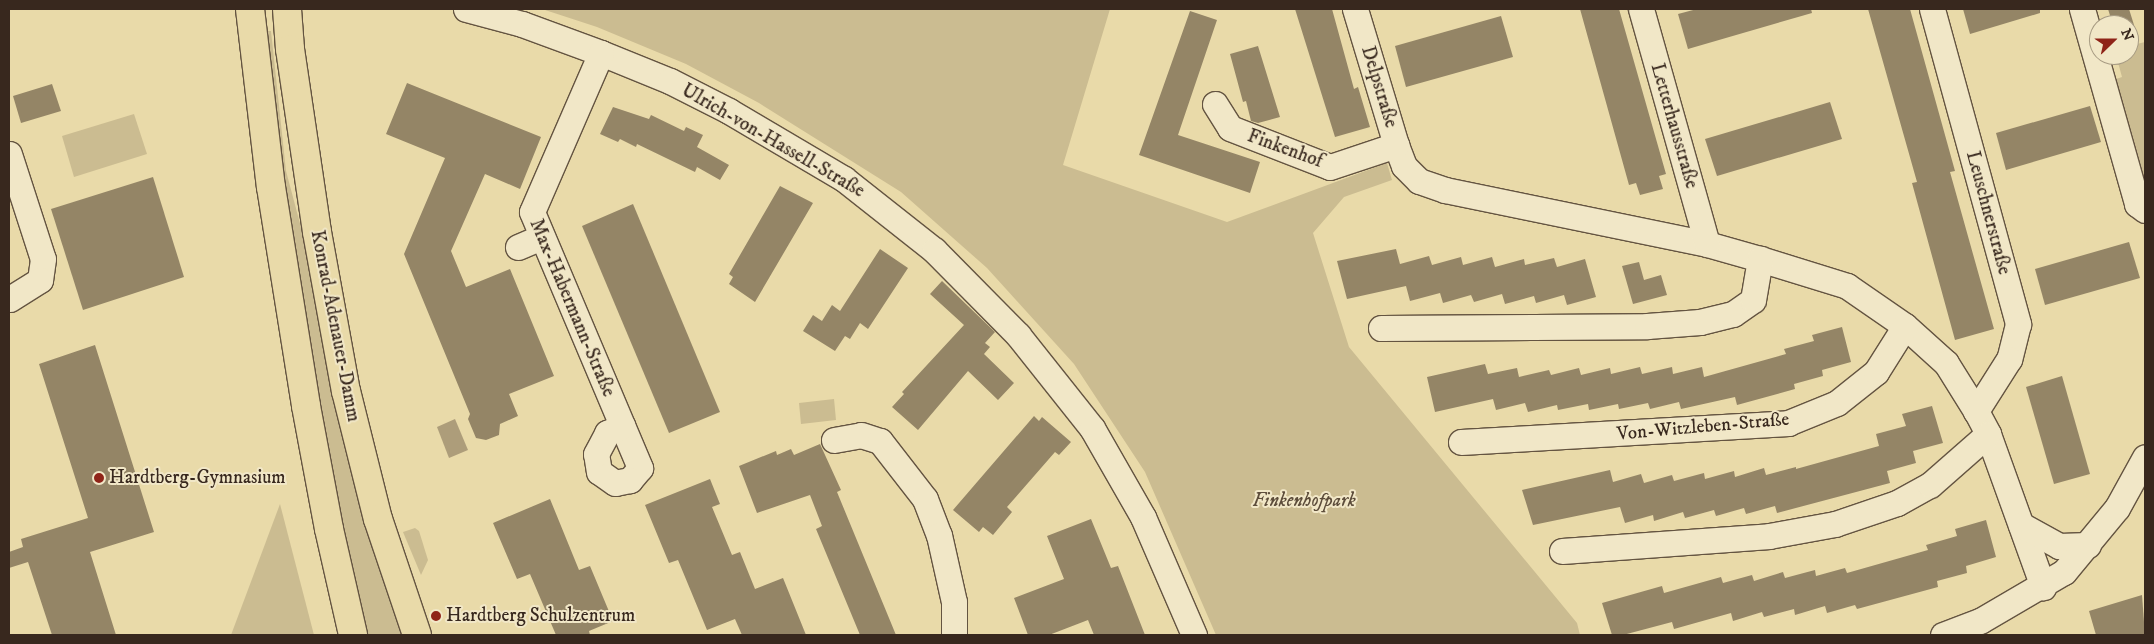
<!DOCTYPE html>
<meta charset="utf-8">
<style>
body{margin:0}
#map{position:relative;width:2154px;height:644px;overflow:hidden;background:#e9daa9;font-family:"IM FELL DW Pica",serif}
div>[style]{position:absolute}
[style*='--x']{left:calc(var(--x)*1px);top:calc(var(--y)*1px);width:calc(var(--w)*1px);rotate:calc(var(--a)*1deg)}
.green>*{inset:0;background:#cbbc91}
.water>*{inset:0;background:#ad9d7a}
.building>*{inset:0;background:#948566}
.roads{filter:drop-shadow(1px 0 #645441) drop-shadow(-1px 0 #645441) drop-shadow(0 1px #645441) drop-shadow(0 -1px #645441)}
.minor>*{height:25px;margin:-12.5px;padding:0 12.5px;transform-origin:12.5px;border-radius:12.5px;background:#f1e7c7}
.major>*{height:28px;margin:-14px;padding:0 14px;transform-origin:14px;border-radius:14px;background:#e9daa9}
.dots>*{width:14px;height:14px;translate:-50% -50%;box-sizing:border-box;border:2px solid #f1e7c7;border-radius:50%}
span{translate:-50% -50%;white-space:nowrap;text-align:center;line-height:1.15;-webkit-text-stroke:4px #f1e7c7;paint-order:stroke}
.street-label{font-size:19px;color:#38281e}
.poi-label{font-size:19px;color:#38281e}
.left{translate:0 -50%;text-align:left}
.park-label{font-size:19px;color:#5d4d3b;font-style:italic}
.frame{position:absolute;inset:0;border:10px solid #38281e;pointer-events:none}
.north{position:absolute;left:2089px;top:15px;width:50px;height:50px;box-sizing:border-box;background:#f1e7c7;border:1px solid #a79b83;border-radius:50%;rotate:68deg;font-size:14px;font-weight:700;line-height:20px;text-align:center;color:#38281e}
.north::after{content:'';display:block;margin:auto;width:18px;height:22px;background:#8f2418;clip-path:polygon(50% 0,100% 100%,50% 72%,0 100%)}
</style>
<div id="map">
<div class="green">
<div style="clip-path:polygon(542px 9px,1110px 9px,1063px 165px,1227px 222px,1387px 163px,1392px 180px,1344px 197px,1313px 233px,1349px 347px,1577px 623px,1580px 635px,1216px 635px,1145px 472px,1074px 364px,987px 268px,901px 192px,759px 103px,686px 64px,597px 27px)"></div>
<div style="clip-path:polygon(265px 31px,271px 31px,286px 171px,306px 246px,332px 385px,404px 635px,367px 635px,347px 561px,306px 350px)"></div>
<div style="clip-path:polygon(2145px 42px,2145px 183px,2113px 80px,2122px 77px,2116px 55px,2129px 55px,2129px 46px)"></div>
<div style="clip-path:polygon(134px 114px,147px 154px,74px 177px,62px 136px)"></div>
<div style="clip-path:polygon(834px 399px,836px 420px,801px 424px,799px 403px)"></div>
<div style="clip-path:polygon(280px 504px,314px 635px,231px 635px)"></div>
<div style="clip-path:polygon(415px 528px,419px 531px,428px 560px,421px 575px,403px 532px)"></div>
</div>
<div class="water">
<div style="clip-path:polygon(455px 419px,468px 450px,449px 458px,437px 427px)"></div>
</div>
<div class="building">
<div style="clip-path:polygon(1295px 9px,1332px 9px,1354px 89px,1358px 87px,1370px 127px,1335px 137px)"></div>
<div style="clip-path:polygon(1580px 9px,1619px 9px,1666px 174px,1659px 176px,1663px 189px,1640px 195px,1636px 183px,1629px 185px)"></div>
<div style="clip-path:polygon(1697px 9px,1811px 9px,1812px 13px,1688px 49px,1678px 14px)"></div>
<div style="clip-path:polygon(1868px 9px,1910px 9px,1955px 171px,1950px 172px,1994px 329px,1955px 340px,1912px 183px,1917px 182px)"></div>
<div style="clip-path:polygon(1963px 9px,2040px 9px,2040px 13px,1970px 34px)"></div>
<div style="clip-path:polygon(2108px 9px,2129px 9px,2134px 25px,2113px 25px)"></div>
<div style="clip-path:polygon(1190px 11px,1217px 20px,1178px 135px,1260px 162px,1250px 193px,1139px 155px)"></div>
<div style="clip-path:polygon(1501px 16px,1513px 57px,1406px 87px,1395px 46px)"></div>
<div style="clip-path:polygon(1258px 46px,1280px 117px,1258px 123px,1251px 121px,1246px 101px,1243px 102px,1230px 54px)"></div>
<div style="clip-path:polygon(407px 83px,541px 137px,520px 189px,485px 174px,451px 251px,466px 287px,510px 269px,554px 376px,509px 394px,518px 416px,500px 424px,499px 435px,486px 440px,476px 438px,468px 419px,470px 414px,404px 254px,445px 158px,386px 134px)"></div>
<div style="clip-path:polygon(52px 84px,61px 111px,21px 123px,13px 96px)"></div>
<div style="clip-path:polygon(1830px 102px,1842px 139px,1717px 176px,1705px 139px)"></div>
<div style="clip-path:polygon(2090px 106px,2101px 142px,2006px 170px,1996px 133px)"></div>
<div style="clip-path:polygon(613px 107px,649px 119px,651px 115px,684px 131px,686px 127px,703px 135px,697px 147px,729px 165px,720px 180px,697px 167px,695px 172px,637px 144px,636px 147px,620px 139px,618px 142px,600px 134px)"></div>
<div style="clip-path:polygon(153px 177px,184px 277px,83px 310px,51px 209px)"></div>
<div style="clip-path:polygon(780px 186px,813px 203px,755px 302px,729px 284px,733px 277px,729px 274px)"></div>
<div style="clip-path:polygon(633px 204px,720px 412px,669px 433px,582px 226px)"></div>
<div style="clip-path:polygon(2129px 242px,2140px 278px,2045px 305px,2035px 269px)"></div>
<div style="clip-path:polygon(880px 249px,908px 268px,868px 329px,860px 323px,850px 339px,845px 336px,835px 351px,803px 331px,813px 315px,822px 321px,832px 305px,840px 311px)"></div>
<div style="clip-path:polygon(1396px 249px,1400px 264px,1429px 256px,1432px 265px,1461px 257px,1463px 265px,1492px 257px,1495px 267px,1524px 259px,1525px 265px,1554px 258px,1557px 267px,1585px 259px,1596px 297px,1567px 305px,1564px 295px,1536px 303px,1534px 296px,1505px 304px,1502px 294px,1474px 302px,1471px 295px,1443px 303px,1440px 293px,1410px 301px,1406px 286px,1347px 299px,1337px 261px)"></div>
<div style="clip-path:polygon(1639px 262px,1644px 280px,1661px 275px,1667px 295px,1633px 304px,1622px 266px)"></div>
<div style="clip-path:polygon(942px 281px,995px 332px,985px 343px,990px 347px,984px 354px,1014px 383px,998px 400px,968px 371px,918px 430px,892px 407px,904px 394px,902px 392px,964px 325px,930px 294px)"></div>
<div style="clip-path:polygon(1842px 327px,1851px 362px,1822px 370px,1823px 376px,1794px 384px,1795px 389px,1737px 405px,1735px 397px,1681px 409px,1679px 402px,1650px 409px,1648px 403px,1619px 409px,1618px 404px,1589px 410px,1588px 404px,1558px 410px,1557px 405px,1528px 412px,1525px 403px,1496px 410px,1493px 399px,1435px 412px,1427px 377px,1485px 364px,1488px 374px,1517px 368px,1519px 377px,1549px 370px,1551px 375px,1579px 368px,1581px 375px,1610px 368px,1611px 374px,1640px 367px,1642px 374px,1672px 367px,1673px 374px,1702px 367px,1704px 377px,1786px 354px,1784px 349px,1814px 341px,1812px 335px)"></div>
<div style="clip-path:polygon(95px 345px,154px 532px,90px 552px,116px 635px,52px 635px,28px 562px,9px 568px,9px 552px,23px 547px,21px 539px,88px 518px,39px 364px)"></div>
<div style="clip-path:polygon(2062px 376px,2090px 474px,2054px 484px,2026px 387px)"></div>
<div style="clip-path:polygon(1932px 406px,1943px 443px,1913px 451px,1916px 463px,1887px 471px,1890px 483px,1777px 513px,1775px 506px,1746px 514px,1744px 508px,1716px 516px,1714px 510px,1685px 518px,1683px 512px,1654px 521px,1653px 515px,1625px 523px,1620px 507px,1533px 525px,1522px 490px,1610px 470px,1613px 482px,1641px 474px,1644px 483px,1672px 475px,1674px 481px,1704px 473px,1705px 479px,1734px 471px,1735px 477px,1764px 468px,1766px 475px,1796px 467px,1796px 469px,1879px 446px,1876px 434px,1906px 426px,1902px 414px)"></div>
<div style="clip-path:polygon(1034px 416px,1039px 421px,1042px 417px,1071px 442px,1059px 455px,1055px 452px,1007px 507px,1012px 512px,993px 535px,983px 527px,979px 532px,953px 510px)"></div>
<div style="clip-path:polygon(820px 444px,841px 490px,837px 492px,896px 635px,860px 635px,816px 529px,822px 526px,810px 495px,757px 513px,739px 466px,776px 451px,777px 455px,791px 449px,794px 455px)"></div>
<div style="clip-path:polygon(710px 479px,720px 504px,712px 507px,732px 555px,740px 552px,755px 589px,783px 578px,806px 635px,742px 635px,735px 619px,707px 630px,678px 560px,669px 563px,645px 505px)"></div>
<div style="clip-path:polygon(550px 499px,579px 570px,590px 566px,613px 621px,589px 631px,590px 635px,556px 635px,530px 574px,517px 579px,493px 523px)"></div>
<div style="clip-path:polygon(1091px 519px,1111px 568px,1118px 566px,1145px 635px,1094px 635px,1088px 620px,1049px 635px,1028px 635px,1014px 598px,1064px 579px,1047px 536px)"></div>
<div style="clip-path:polygon(1986px 520px,1996px 557px,1966px 566px,1967px 573px,1937px 581px,1938px 587px,1857px 609px,1855px 605px,1827px 613px,1825px 606px,1795px 615px,1794px 609px,1764px 617px,1762px 612px,1733px 621px,1731px 613px,1674px 629px,1672px 622px,1623px 635px,1612px 635px,1602px 603px,1662px 586px,1664px 593px,1721px 577px,1723px 583px,1752px 575px,1754px 581px,1783px 572px,1785px 578px,1815px 570px,1816px 576px,1845px 568px,1847px 573px,1928px 550px,1926px 545px,1957px 536px,1955px 529px)"></div>
<div style="clip-path:polygon(2142px 595px,2145px 635px,2096px 635px,2089px 611px)"></div>
</div>
<div class="roads">
<div class="minor">
<div style="--x:466;--y:9;--w:58;--a:15"></div>
<div style="--x:522;--y:24;--w:84;--a:20.2"></div>
<div style="--x:601;--y:53;--w:74;--a:22.1"></div>
<div style="--x:670;--y:81;--w:66;--a:27"></div>
<div style="--x:729;--y:111;--w:134;--a:30.6"></div>
<div style="--x:844;--y:179;--w:115;--a:38.3"></div>
<div style="--x:934;--y:250;--w:120;--a:45.3"></div>
<div style="--x:1018;--y:335;--w:119;--a:51.5"></div>
<div style="--x:1092;--y:428;--w:103;--a:60.2"></div>
<div style="--x:1143;--y:517;--w:129;--a:66.6"></div>
<div style="--x:1355;--y:9;--w:142;--a:73.2"></div>
<div style="--x:1396;--y:145;--w:22;--a:69"></div>
<div style="--x:1404;--y:166;--w:21;--a:45"></div>
<div style="--x:1419;--y:181;--w:28;--a:19"></div>
<div style="--x:1445;--y:190;--w:268;--a:11.6"></div>
<div style="--x:1707;--y:244;--w:55;--a:15.8"></div>
<div style="--x:1760;--y:259;--w:91;--a:17.2"></div>
<div style="--x:1847;--y:286;--w:70;--a:34.6"></div>
<div style="--x:1905;--y:326;--w:55;--a:42.1"></div>
<div style="--x:1946;--y:363;--w:57;--a:58"></div>
<div style="--x:1976;--y:411;--w:26;--a:62"></div>
<div style="--x:1988;--y:434;--w:163;--a:70.2"></div>
<div style="--x:1641;--y:9;--w:244;--a:74.3"></div>
<div style="--x:1932;--y:9;--w:327;--a:74.7"></div>
<div style="--x:2018;--y:324;--w:36;--a:104"></div>
<div style="--x:2009;--y:359;--w:62;--a:122.4"></div>
<div style="--x:2082;--y:9;--w:203;--a:74.2"></div>
<div style="--x:2137;--y:204;--w:10;--a:37"></div>
<div style="--x:601;--y:53;--w:173;--a:113.5"></div>
<div style="--x:532;--y:212;--w:278;--a:67.1"></div>
<div style="--x:640;--y:468;--w:16;--a:130"></div>
<div style="--x:630;--y:480;--w:15;--a:169"></div>
<div style="--x:615;--y:483;--w:19;--a:-145"></div>
<div style="--x:599;--y:472;--w:18;--a:-99"></div>
<div style="--x:596;--y:454;--w:24;--a:-62"></div>
<div style="--x:607;--y:433;--w:17;--a:-25"></div>
<div style="--x:1215;--y:104;--w:28;--a:58"></div>
<div style="--x:1230;--y:128;--w:107;--a:21.3"></div>
<div style="--x:1330;--y:167;--w:70;--a:-18.4"></div>
<div style="--x:9;--y:154;--w:110;--a:72.1"></div>
<div style="--x:43;--y:259;--w:21;--a:98"></div>
<div style="--x:40;--y:280;--w:36;--a:148"></div>
<div style="--x:518;--y:247;--w:26;--a:-23"></div>
<div style="--x:1381;--y:328;--w:266;--a:-0.4"></div>
<div style="--x:1647;--y:326;--w:53;--a:-4.3"></div>
<div style="--x:1700;--y:322;--w:34;--a:-14"></div>
<div style="--x:1733;--y:314;--w:24;--a:-35"></div>
<div style="--x:1753;--y:300;--w:42;--a:-80.3"></div>
<div style="--x:834;--y:440;--w:27;--a:-10"></div>
<div style="--x:861;--y:435;--w:20;--a:18"></div>
<div style="--x:880;--y:441;--w:73;--a:52.2"></div>
<div style="--x:925;--y:499;--w:39;--a:69"></div>
<div style="--x:939;--y:535;--w:69;--a:77.4"></div>
<div style="--x:954;--y:602;--w:33;--a:90"></div>
<div style="--x:1461;--y:442;--w:328;--a:-3.3"></div>
<div style="--x:1788;--y:423;--w:53;--a:-22.2"></div>
<div style="--x:1837;--y:403;--w:50;--a:-38.5"></div>
<div style="--x:1876;--y:372;--w:54;--a:-57.8"></div>
<div style="--x:2021;--y:525;--w:43;--a:28.9"></div>
<div style="--x:2059;--y:546;--w:29;--a:-2"></div>
<div style="--x:1562;--y:551;--w:208;--a:-4.1"></div>
<div style="--x:1769;--y:536;--w:67;--a:-10.3"></div>
<div style="--x:1835;--y:524;--w:65;--a:-18.7"></div>
<div style="--x:1897;--y:503;--w:38;--a:-29"></div>
<div style="--x:1930;--y:485;--w:77;--a:-41.3"></div>
<div style="--x:1943;--y:635;--w:40;--a:-21"></div>
<div style="--x:1980;--y:621;--w:97;--a:-30.3"></div>
<div style="--x:2064;--y:572;--w:83;--a:-50.4"></div>
<div style="--x:2117;--y:508;--w:58;--a:-61.2"></div>
</div>
<div class="major">
<div style="--x:250;--y:9;--w:179;--a:83.3"></div>
<div style="--x:271;--y:187;--w:222;--a:80.9"></div>
<div style="--x:306;--y:406;--w:125;--a:79.4"></div>
<div style="--x:329;--y:529;--w:109;--a:77.2"></div>
<div style="--x:287;--y:9;--w:40;--a:85.7"></div>
<div style="--x:290;--y:49;--w:185;--a:81.6"></div>
<div style="--x:317;--y:232;--w:162;--a:79.7"></div>
<div style="--x:346;--y:391;--w:132;--a:76"></div>
<div style="--x:378;--y:519;--w:122;--a:71.4"></div>
</div>
</div>
<div class="dots">
<div style="left:99px;top:478px;background:#8f2418"></div>
<div style="left:436px;top:616px;background:#8f2418"></div>
</div>
<div class="street-label">
<span style="left:1379px;top:87px;rotate:73deg">Delpstraße</span>
<span style="left:1674px;top:126px;rotate:74deg">Letterhausstraße</span>
<span style="left:773px;top:141px;rotate:30deg">Ulrich-von-Hassell-Straße</span>
<span style="left:1285px;top:149px;rotate:20deg">Finkenhof</span>
<span style="left:1988px;top:213px;rotate:75deg">Leuschnerstraße</span>
<span style="left:572px;top:308px;rotate:67deg">Max-Habermann-Straße</span>
<span style="left:335px;top:326px;rotate:79deg">Konrad-Adenauer-Damm</span>
<span style="left:1703px;top:427px;rotate:-5deg">Von-Witzleben-Straße</span>
</div>
<div class="poi-label">
<span class="left" style="left:109px;top:478px">Hardtberg-Gymnasium</span>
<span class="left" style="left:446px;top:616px">Hardtberg Schulzentrum</span>
</div>
<div class="park-label">
<span style="left:1304px;top:501px">Finkenhofpark</span>
</div>
<div class="frame"></div>
<div class="north">N</div>
</div>
